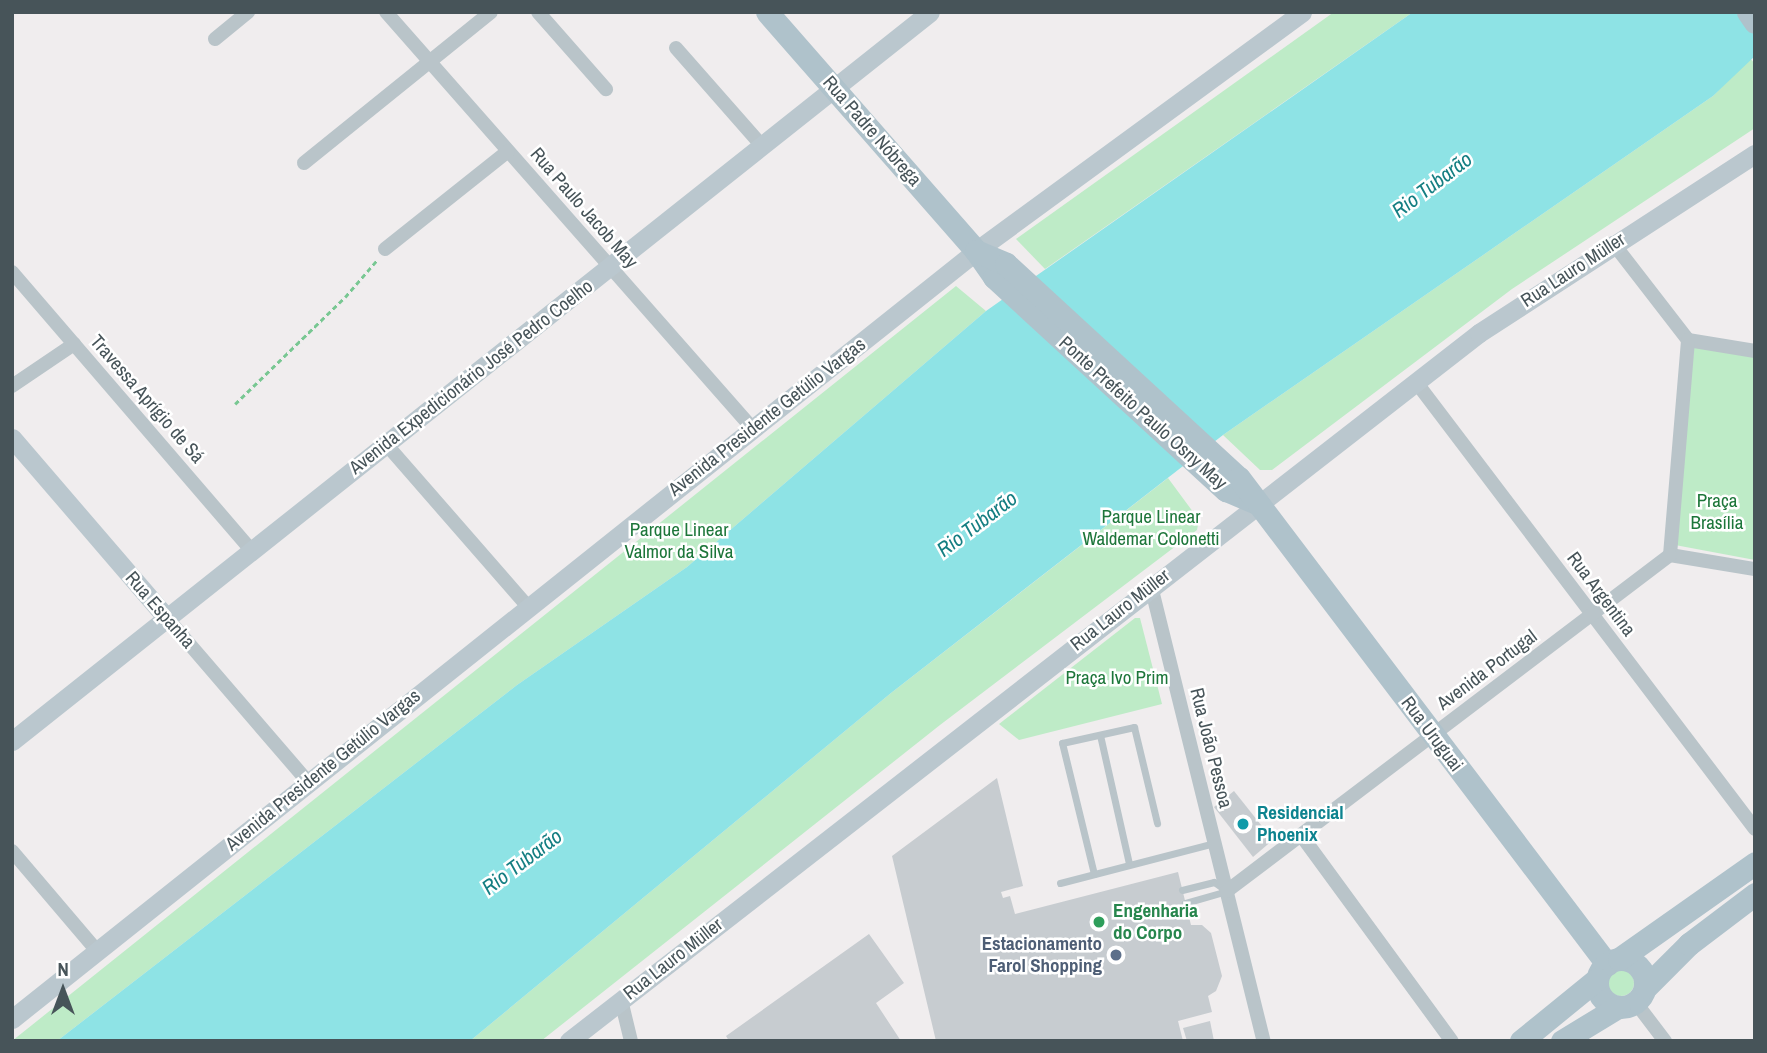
<!DOCTYPE html>
<meta charset="utf-8">
<style>
body{margin:0}
#map{position:relative;width:1767px;height:1053px;overflow:hidden;background:#f0edee;font-family:"Archivo Narrow",sans-serif}
div>[style]{position:absolute}
[style*='--x']{left:calc(var(--x)*1px);top:calc(var(--y)*1px);width:calc(var(--w)*1px);rotate:calc(var(--a)*1deg)}
.green>*{inset:0;background:#beebc7}
.round{border-radius:50%}
.water>*{inset:0;background:#8ee3e5}
.building>*{inset:0;background:#c7ccd0}
.path>*{height:2.5px;margin-top:-1.25px;transform-origin:0;background:repeating-linear-gradient(90deg,#78c792 0 5px,transparent 0 8.5px)}
.lane>*{height:7px;margin:-3.5px;padding:0 3.5px;transform-origin:3.5px;border-radius:3.5px;background:#b9c4c9}
.street>*{height:14px;margin:-7px;padding:0 7px;transform-origin:7px;border-radius:7px;background:#b9c4c9}
.secondary>*{height:19px;margin:-9.5px;padding:0 9.5px;transform-origin:9.5px;border-radius:9.5px;background:#bac7ce}
.primary>*{height:23px;margin:-11.5px;padding:0 11.5px;transform-origin:11.5px;border-radius:11.5px;background:#afc2cb}
.primary>.ring{margin:-11.5px;padding:0;box-sizing:content-box;background:none;border:23px solid #afc2cb;border-radius:50%}
.dots>*{width:19px;height:19px;translate:-50% -50%;box-sizing:border-box;border:4px solid #fff;border-radius:50%}
span{translate:-50% -50%;white-space:nowrap;text-align:center;line-height:1.15;-webkit-text-stroke:5px #fff;paint-order:stroke}
.street-label{font-size:19px;color:#475459}
.park-label{font-size:19px;color:#1d763a}
.culture-label{font-size:19px;color:#0d838f;font-weight:700}
.left{translate:0 -50%;text-align:left}
.leisure-label{font-size:19px;color:#27864d;font-weight:700}
.service-label{font-size:19px;color:#4e5e75;font-weight:700}
.right{translate:-100% -50%;text-align:right}
.water-label{font-size:21px;color:#147e82;font-style:italic}
.frame{position:absolute;inset:0;border:14px solid #475459;pointer-events:none}
.north{position:absolute;left:28px;top:955px;width:70px;height:70px;-webkit-text-stroke:5px #fff;paint-order:stroke;rotate:0deg;font-size:19px;font-weight:700;line-height:28px;text-align:center;color:#475459}
.north::after{content:'';display:block;margin:auto;width:24px;height:32px;background:#475459;clip-path:polygon(50% 0,100% 100%,50% 72%,0 100%)}
</style>
<div id="map">
<div class="green">
<div style="clip-path:polygon(1334px 12px,1413px 12px,1045px 269px,1016px 239px)"></div>
<div style="clip-path:polygon(1750px 58px,1755px 64px,1755px 128px,1512px 289px,1272px 470px,1260px 470px,1223px 435px,1713px 96px)"></div>
<div style="clip-path:polygon(956px 286px,986px 311px,687px 567px,517px 685px,57px 1041px,12px 1041px)"></div>
<div style="clip-path:polygon(1694px 347px,1755px 357px,1755px 560px,1675px 545px)"></div>
<div style="clip-path:polygon(1168px 478px,1199px 520px,1197px 530px,940px 725px,541px 1041px,470px 1041px,891px 693px)"></div>
<div style="clip-path:polygon(1135px 618px,1140px 618px,1162px 704px,1019px 740px,999px 724px)"></div>
<div class="round" style="left:1608px;top:970px;width:26px;height:26px"></div>
</div>
<div class="water">
<div style="clip-path:polygon(1413px 12px,1755px 12px,1755px 56px,1713px 96px,1223px 435px,891px 693px,470px 1041px,57px 1041px,517px 685px,687px 567px,986px 311px)"></div>
</div>
<div class="building">
<div style="clip-path:polygon(997px 778px,1023px 886px,1001px 892px,1003px 898px,1010px 896px,1015px 914px,1178px 872px,1191px 925px,1202px 925px,1211px 933px,1222px 976px,1216px 991px,1208px 996px,1212px 1012px,1178px 1021px,1183px 1041px,936px 1041px,892px 856px)"></div>
<div style="clip-path:polygon(1234px 791px,1273px 840px,1253px 857px,1214px 807px)"></div>
<div style="clip-path:polygon(869px 934px,904px 983px,876px 1003px,901px 1041px,729px 1041px,726px 1036px)"></div>
<div style="clip-path:polygon(1210px 1021px,1214px 1041px,1187px 1041px,1183px 1028px)"></div>
</div>
<div class="path">
<div style="--x:235;--y:404;--w:153;--a:-44.2"></div>
<div style="--x:345;--y:297;--w:49;--a:-49.1"></div>
</div>
<div class="lane">
<div style="--x:1100;--y:735;--w:132;--a:77.3"></div>
<div style="--x:1094;--y:874;--w:135;--a:-103.7"></div>
<div style="--x:1062;--y:743;--w:74;--a:-12.5"></div>
<div style="--x:1134;--y:727;--w:99;--a:76.5"></div>
<div style="--x:1060;--y:883;--w:160;--a:-14.5"></div>
<div style="--x:1182;--y:890;--w:33;--a:-14"></div>
<div style="--x:1214;--y:882;--w:16;--a:35"></div>
<div style="--x:1227;--y:891;--w:44;--a:164.1"></div>
</div>
<div class="street">
<div style="--x:386;--y:12;--w:555;--a:48.65"></div>
<div style="--x:538;--y:12;--w:103;--a:48.6"></div>
<div style="--x:215;--y:39;--w:43;--a:-39.3"></div>
<div style="--x:676;--y:48;--w:130;--a:48.7"></div>
<div style="--x:304;--y:163;--w:240;--a:-38.9"></div>
<div style="--x:1613;--y:243;--w:123;--a:52.3"></div>
<div style="--x:385;--y:249;--w:157;--a:-38.5"></div>
<div style="--x:12;--y:272;--w:368;--a:49.3"></div>
<div style="--x:1688;--y:340;--w:68;--a:9.3"></div>
<div style="--x:1416;--y:382;--w:561;--a:52.82"></div>
<div style="--x:12;--y:386;--w:75;--a:-34.1"></div>
<div style="--x:386;--y:444;--w:216;--a:48.9"></div>
<div style="--x:1670;--y:555;--w:216;--a:-85.2"></div>
<div style="--x:1670;--y:555;--w:86;--a:9.4"></div>
<div style="--x:1151;--y:586;--w:469;--a:76.1"></div>
<div style="--x:167;--y:618;--w:216;--a:49.3"></div>
<div style="--x:1301;--y:835;--w:255;--a:53.8"></div>
<div style="--x:12;--y:851;--w:131;--a:49.6"></div>
<div style="--x:1227;--y:891;--w:556;--a:-37.18"></div>
<div style="--x:621;--y:1000;--w:42;--a:76.3"></div>
<div style="--x:1636;--y:1003;--w:48;--a:52.7"></div>
</div>
<div class="secondary">
<div style="--x:12;--y:438;--w:238;--a:49.3"></div>
<div style="--x:12;--y:741;--w:1172;--a:-38.45"></div>
<div style="--x:12;--y:1019;--w:1233;--a:-38.54"></div>
<div style="--x:976;--y:251;--w:404;--a:-36.2"></div>
<div style="--x:569;--y:1041;--w:1153;--a:-37.88"></div>
<div style="--x:1479;--y:333;--w:329;--a:-33"></div>
</div>
<div class="primary">
<div style="--x:767;--y:12;--w:317;--a:48.8"></div>
<div style="--x:976;--y:251;--w:32;--a:55"></div>
<div style="--x:994;--y:277;--w:315;--a:42.6"></div>
<div style="--x:1226;--y:490;--w:33;--a:23"></div>
<div style="--x:1748;--y:12;--w:12;--a:55"></div>
<div style="--x:976;--y:251;--w:33;--a:23"></div>
<div style="--x:1006;--y:264;--w:316;--a:42.6"></div>
<div style="--x:1239;--y:478;--w:610;--a:52.87"></div>
<div class="ring" style="left:1597px;top:959px;width:25px;height:25px"></div>
<div style="--x:1619;--y:959;--w:166;--a:-35.2"></div>
<div style="--x:1646;--y:987;--w:61;--a:-45"></div>
<div style="--x:1689;--y:944;--w:83;--a:-37.1"></div>
<div style="--x:1521;--y:1041;--w:98;--a:-39.2"></div>
<div style="--x:1562;--y:1041;--w:66;--a:-31.3"></div>
</div>
<div class="dots">
<div style="left:1243px;top:824px;background:#0f9aa8"></div>
<div style="left:1099px;top:922px;background:#2e9e5b"></div>
<div style="left:1116px;top:955px;background:#5c6f8a"></div>
</div>
<div class="street-label">
<span style="left:872px;top:131px;rotate:49deg">Rua Padre Nóbrega</span>
<span style="left:584px;top:208px;rotate:49deg">Rua Paulo Jacob May</span>
<span style="left:1573px;top:270px;rotate:-33deg">Rua Lauro Müller</span>
<span style="left:471px;top:377px;rotate:-38deg">Avenida Expedicionário José Pedro Coelho</span>
<span style="left:147px;top:399px;rotate:49deg">Travessa Aprígio de Sá</span>
<span style="left:1143px;top:413px;rotate:42deg">Ponte Prefeito Paulo Osny May</span>
<span style="left:767px;top:417px;rotate:-38deg">Avenida Presidente Getúlio Vargas</span>
<span style="left:1601px;top:594px;rotate:53deg">Rua Argentina</span>
<span style="left:160px;top:610px;rotate:49deg">Rua Espanha</span>
<span style="left:1120px;top:610px;rotate:-38deg">Rua Lauro Müller</span>
<span style="left:1487px;top:670px;rotate:-37deg">Avenida Portugal</span>
<span style="left:1432px;top:734px;rotate:53deg">Rua Uruguai</span>
<span style="left:1211px;top:748px;rotate:76deg">Rua João Pessoa</span>
<span style="left:323px;top:770px;rotate:-39deg">Avenida Presidente Getúlio Vargas</span>
<span style="left:673px;top:959px;rotate:-38deg">Rua Lauro Müller</span>
</div>
<div class="park-label">
<span style="left:1717px;top:512px">Praça<br>Brasília</span>
<span style="left:1151px;top:528px">Parque Linear<br>Waldemar Colonetti</span>
<span style="left:679px;top:541px">Parque Linear<br>Valmor da Silva</span>
<span style="left:1117px;top:678px">Praça Ivo Prim</span>
</div>
<div class="culture-label">
<span class="left" style="left:1257px;top:824px">Residencial<br>Phoenix</span>
</div>
<div class="leisure-label">
<span class="left" style="left:1113px;top:922px">Engenharia<br>do Corpo</span>
</div>
<div class="service-label">
<span class="right" style="left:1102px;top:955px">Estacionamento<br>Farol Shopping</span>
</div>
<div class="water-label">
<span style="left:1432px;top:185px;rotate:-37deg">Rio Tubarão</span>
<span style="left:977px;top:524px;rotate:-37deg">Rio Tubarão</span>
<span style="left:522px;top:862px;rotate:-37deg">Rio Tubarão</span>
</div>
<div class="frame"></div>
<div class="north">N</div>
</div>
